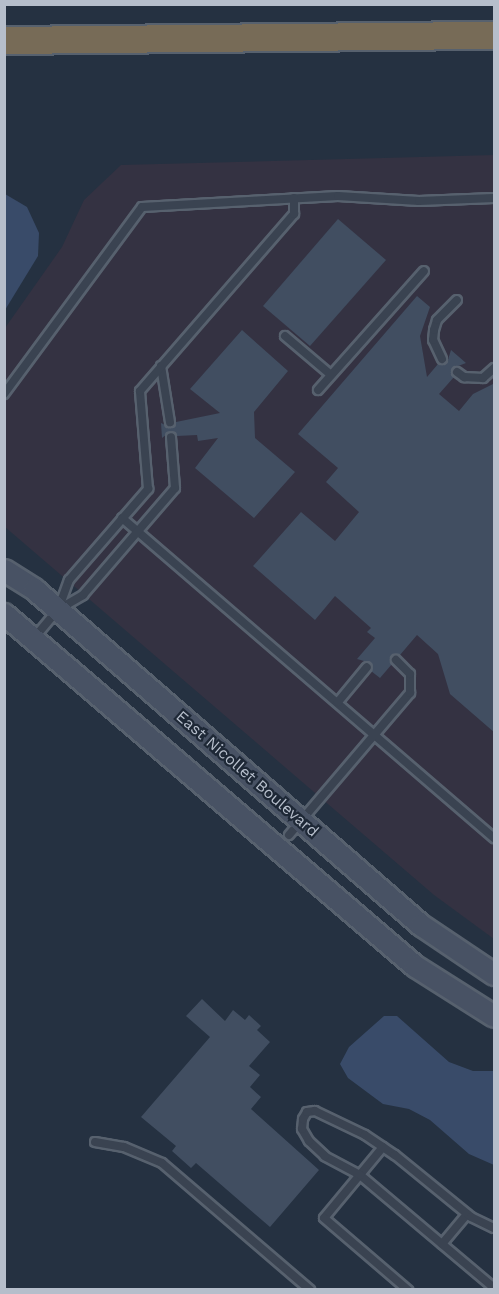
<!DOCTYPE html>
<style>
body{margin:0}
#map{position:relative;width:499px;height:1294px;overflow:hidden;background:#253141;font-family:"Work Sans",sans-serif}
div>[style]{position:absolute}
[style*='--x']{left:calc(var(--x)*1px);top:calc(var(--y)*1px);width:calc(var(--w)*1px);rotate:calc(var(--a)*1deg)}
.medical>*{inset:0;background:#343242}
.water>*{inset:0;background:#394b69}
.building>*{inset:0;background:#414e61}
.roads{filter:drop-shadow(2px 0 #57616e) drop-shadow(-2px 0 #57616e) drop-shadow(0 2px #57616e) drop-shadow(0 -2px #57616e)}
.lane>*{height:8px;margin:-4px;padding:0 4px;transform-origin:4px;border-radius:4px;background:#3a4351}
.secondary>*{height:21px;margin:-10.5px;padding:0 10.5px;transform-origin:10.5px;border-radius:10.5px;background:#485264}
.highway>*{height:27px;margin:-13.5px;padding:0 13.5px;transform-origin:13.5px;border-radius:13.5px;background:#776b57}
span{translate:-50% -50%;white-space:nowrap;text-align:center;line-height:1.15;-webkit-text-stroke:4.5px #1e2836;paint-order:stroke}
.street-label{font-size:16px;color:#b6becb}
.frame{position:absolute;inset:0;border:6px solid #b6becb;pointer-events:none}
</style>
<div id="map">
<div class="medical">
<div style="clip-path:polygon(494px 155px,494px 939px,434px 895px,5px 527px,5px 328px,62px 247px,84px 200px,121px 165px)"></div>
</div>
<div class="water">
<div style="clip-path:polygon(5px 194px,27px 207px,39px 233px,38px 256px,5px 310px)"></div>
<div style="clip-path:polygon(384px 1016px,397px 1016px,449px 1062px,473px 1071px,494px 1071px,494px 1165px,469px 1154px,430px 1120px,409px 1109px,383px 1104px,348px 1078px,340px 1064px,349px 1047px)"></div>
</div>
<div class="building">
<div style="clip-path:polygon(338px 219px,386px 260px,310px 346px,263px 306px)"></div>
<div style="clip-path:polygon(417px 296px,430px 307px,420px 336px,427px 377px,438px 364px,447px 363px,451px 350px,466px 363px,453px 368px,454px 377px,439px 394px,459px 411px,473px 394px,495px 383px,495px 733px,450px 694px,438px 654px,417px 635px,400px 655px,391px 656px,392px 664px,380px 678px,371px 671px,371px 663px,357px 659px,375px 638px,367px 632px,371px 628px,335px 596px,315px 620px,253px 566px,301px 512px,335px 541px,359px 512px,326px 482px,338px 468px,298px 434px)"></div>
<div style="clip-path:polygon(242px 330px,288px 371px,254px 412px,255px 438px,295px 472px,254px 518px,195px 468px,218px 438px,198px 441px,197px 435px,177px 436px,171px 431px,162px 438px,161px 423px,172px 428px,176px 422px,220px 413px,190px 389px)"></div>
<div style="clip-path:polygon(202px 999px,225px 1021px,233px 1010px,245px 1020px,249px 1015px,261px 1026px,257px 1030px,270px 1042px,249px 1066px,260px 1075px,250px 1087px,261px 1097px,251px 1109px,319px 1170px,270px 1227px,196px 1163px,191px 1168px,172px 1151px,176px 1146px,141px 1117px,210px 1037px,186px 1016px)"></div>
</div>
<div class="roads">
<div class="lane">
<div style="--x:285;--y:336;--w:60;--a:40.3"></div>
<div style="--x:442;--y:359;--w:21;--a:-115"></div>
<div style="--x:433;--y:340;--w:10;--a:-84"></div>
<div style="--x:434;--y:330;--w:10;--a:-73"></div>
<div style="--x:437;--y:320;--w:28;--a:-45"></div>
<div style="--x:161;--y:366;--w:57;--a:80.9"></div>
<div style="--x:457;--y:372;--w:9;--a:36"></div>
<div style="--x:464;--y:377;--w:19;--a:3"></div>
<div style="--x:483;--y:378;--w:15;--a:-42"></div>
<div style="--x:318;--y:390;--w:159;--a:-48.3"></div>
<div style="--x:4;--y:394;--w:232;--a:-53.6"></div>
<div style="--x:142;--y:207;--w:196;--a:-3.2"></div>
<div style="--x:338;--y:196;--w:81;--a:3.5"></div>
<div style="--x:419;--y:201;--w:75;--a:-2.3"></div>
<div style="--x:122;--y:518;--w:491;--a:40.7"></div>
<div style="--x:59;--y:609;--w:28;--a:-30"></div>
<div style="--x:83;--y:595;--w:141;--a:-49.3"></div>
<div style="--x:175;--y:488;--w:51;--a:-94.5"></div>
<div style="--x:35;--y:637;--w:35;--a:-50"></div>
<div style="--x:58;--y:610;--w:32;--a:-70"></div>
<div style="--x:69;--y:580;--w:121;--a:-49"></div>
<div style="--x:148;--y:489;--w:98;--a:-94.7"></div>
<div style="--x:140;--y:391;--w:235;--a:-49"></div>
<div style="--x:294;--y:214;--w:16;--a:-90"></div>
<div style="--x:338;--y:702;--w:45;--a:-50.4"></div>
<div style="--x:289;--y:835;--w:187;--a:-49.6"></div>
<div style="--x:410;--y:693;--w:19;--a:-90"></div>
<div style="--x:410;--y:674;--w:20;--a:-135"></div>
<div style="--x:95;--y:1142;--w:29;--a:10"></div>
<div style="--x:124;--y:1147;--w:41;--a:22.8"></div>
<div style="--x:162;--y:1163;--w:195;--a:40.6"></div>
<div style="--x:383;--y:1147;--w:92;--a:129.7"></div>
<div style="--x:324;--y:1218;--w:111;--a:40.6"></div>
<div style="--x:442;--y:1244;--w:39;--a:-50"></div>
<div style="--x:491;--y:1290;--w:4;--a:-56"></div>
<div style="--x:493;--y:1287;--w:174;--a:-139.9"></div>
<div style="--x:360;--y:1175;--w:40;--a:-152"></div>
<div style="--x:325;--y:1156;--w:22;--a:-137"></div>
<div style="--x:309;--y:1141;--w:14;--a:-120"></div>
<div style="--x:302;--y:1129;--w:10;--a:-84"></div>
<div style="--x:303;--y:1119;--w:8;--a:-60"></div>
<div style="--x:307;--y:1112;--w:8;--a:-7"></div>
<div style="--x:315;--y:1111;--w:55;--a:25.6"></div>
<div style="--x:365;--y:1135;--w:36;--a:34"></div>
<div style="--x:395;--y:1155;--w:98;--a:39.2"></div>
<div style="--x:471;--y:1217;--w:25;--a:26"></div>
</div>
<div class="secondary">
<div style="--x:4;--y:570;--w:36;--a:32"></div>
<div style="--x:34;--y:589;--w:513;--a:40.97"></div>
<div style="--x:421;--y:925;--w:88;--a:33.9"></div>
<div style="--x:4;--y:614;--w:541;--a:40.58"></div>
<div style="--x:415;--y:966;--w:93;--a:32.3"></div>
</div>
<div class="highway">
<div style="--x:4;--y:40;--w:490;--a:-0.6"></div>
</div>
</div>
<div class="street-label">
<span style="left:247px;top:774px;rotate:41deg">East Nicollet Boulevard</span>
</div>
<div class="frame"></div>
</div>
